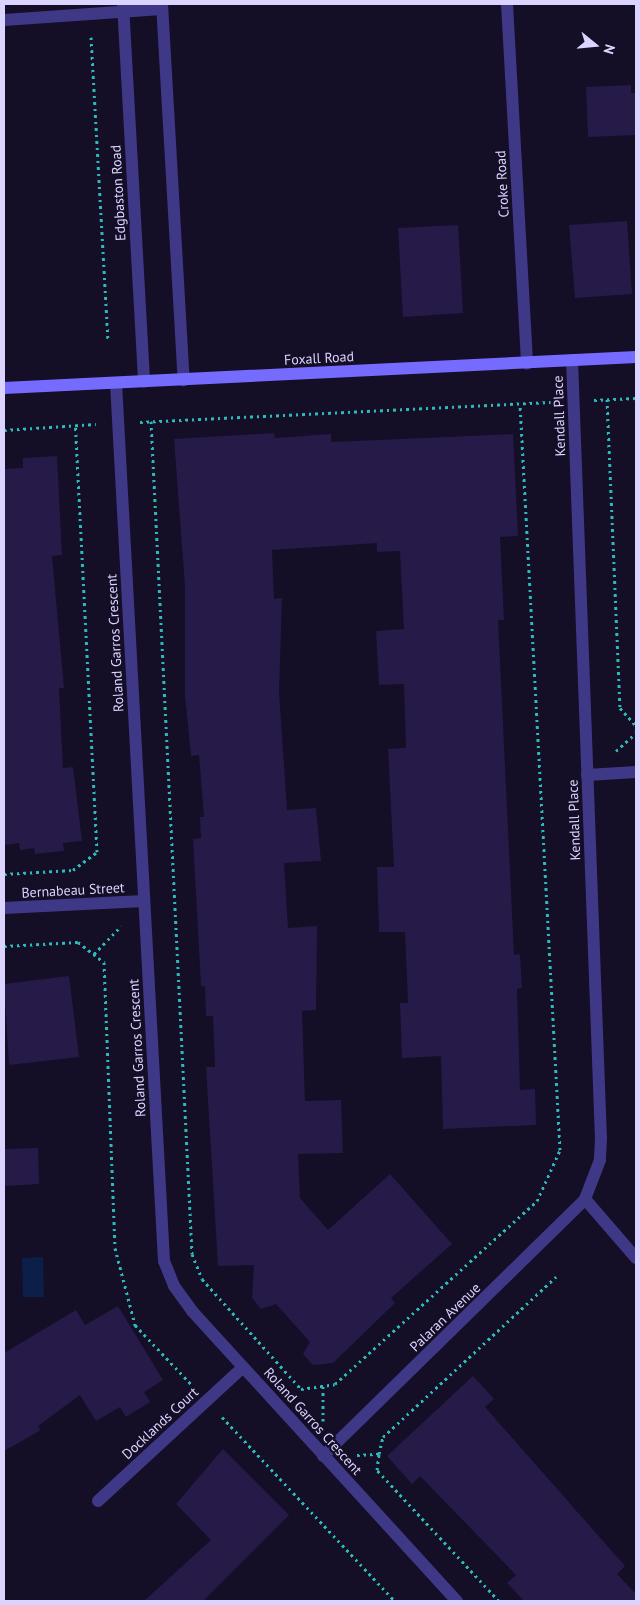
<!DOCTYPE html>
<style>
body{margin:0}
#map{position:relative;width:640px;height:1605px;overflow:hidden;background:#140e27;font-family:"PT Sans",sans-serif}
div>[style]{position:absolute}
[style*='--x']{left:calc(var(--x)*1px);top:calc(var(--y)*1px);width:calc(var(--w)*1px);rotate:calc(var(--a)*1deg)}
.water>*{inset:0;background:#0b1f49}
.building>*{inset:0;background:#261a48}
.path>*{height:3px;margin-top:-1.5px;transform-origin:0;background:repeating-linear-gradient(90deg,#2cbbb9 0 2.5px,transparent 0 6.5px)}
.street>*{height:12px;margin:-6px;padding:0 6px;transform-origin:6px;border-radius:6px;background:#3f3887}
.secondary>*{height:12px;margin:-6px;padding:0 6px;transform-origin:6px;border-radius:6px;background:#766bff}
span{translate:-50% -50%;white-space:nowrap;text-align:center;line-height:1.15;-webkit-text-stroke:4.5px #140e27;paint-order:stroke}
.street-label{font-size:14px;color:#dbd4ff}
.frame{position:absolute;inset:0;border:5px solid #dbd4ff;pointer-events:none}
.north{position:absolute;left:570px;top:20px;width:50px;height:50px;-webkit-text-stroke:4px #140e27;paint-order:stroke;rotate:107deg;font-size:14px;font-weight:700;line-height:20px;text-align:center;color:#dbd4ff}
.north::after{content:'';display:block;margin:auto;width:18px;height:22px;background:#dbd4ff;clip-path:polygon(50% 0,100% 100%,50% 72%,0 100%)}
</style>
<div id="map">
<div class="water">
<div style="clip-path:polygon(43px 1257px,44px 1297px,23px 1297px,22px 1258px)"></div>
</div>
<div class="building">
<div style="clip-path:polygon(631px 85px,631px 93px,636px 93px,636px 135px,588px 137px,586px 87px)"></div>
<div style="clip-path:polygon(627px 221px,632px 294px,575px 298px,569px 225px)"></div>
<div style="clip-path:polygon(458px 225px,463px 313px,403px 317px,398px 228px)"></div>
<div style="clip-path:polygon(274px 433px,275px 438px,331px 434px,331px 442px,513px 434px,518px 536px,500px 537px,504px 620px,498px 620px,514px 955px,520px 954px,522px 988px,517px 989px,520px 1090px,535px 1089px,536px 1125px,443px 1129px,441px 1056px,402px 1058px,400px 1003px,408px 1003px,405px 932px,379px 932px,377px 867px,394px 867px,388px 749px,406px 748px,404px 684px,379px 685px,376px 631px,404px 629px,400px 551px,377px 552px,377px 543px,272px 550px,274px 599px,282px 598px,279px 691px,287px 810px,316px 808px,321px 861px,284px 863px,288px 928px,317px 926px,316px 1010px,302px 1011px,305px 1101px,341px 1100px,343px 1153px,298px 1154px,300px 1198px,328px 1230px,390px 1174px,452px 1244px,391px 1298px,395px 1303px,333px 1363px,313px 1365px,303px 1354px,310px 1342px,276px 1304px,261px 1309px,252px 1298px,254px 1265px,218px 1266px,206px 1067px,215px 1067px,213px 1016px,206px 1016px,205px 986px,201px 986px,193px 839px,201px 838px,200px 817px,204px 817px,199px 755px,191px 756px,185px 695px,185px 586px,174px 439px)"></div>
<div style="clip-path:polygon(57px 456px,62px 555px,52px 556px,64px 688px,59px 688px,63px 768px,73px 767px,82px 841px,63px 843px,64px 851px,35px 854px,34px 848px,20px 850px,19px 843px,4px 845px,4px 469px,23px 468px,23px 458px)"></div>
<div style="clip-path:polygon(69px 976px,79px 1057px,9px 1065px,4px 984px)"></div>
<div style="clip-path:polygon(38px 1148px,39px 1184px,4px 1186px,4px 1149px)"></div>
<div style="clip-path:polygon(118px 1306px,163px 1380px,144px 1392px,150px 1402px,126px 1417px,120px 1407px,96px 1421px,80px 1395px,38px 1426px,41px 1430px,4px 1451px,4px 1353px,76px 1310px,85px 1325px)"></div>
<div style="clip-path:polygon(473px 1376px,494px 1399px,485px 1407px,625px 1566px,617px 1574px,636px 1594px,636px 1601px,524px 1601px,507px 1583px,516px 1575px,420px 1476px,412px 1484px,387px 1456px)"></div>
<div style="clip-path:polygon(223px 1449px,289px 1515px,203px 1601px,144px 1601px,211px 1540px,176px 1504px)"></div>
</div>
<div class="path">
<div style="--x:91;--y:37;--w:303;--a:86.8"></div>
<div style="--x:607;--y:399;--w:309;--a:87.6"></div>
<div style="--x:620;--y:708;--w:24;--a:48"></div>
<div style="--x:594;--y:400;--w:42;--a:-2.7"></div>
<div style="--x:151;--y:421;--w:834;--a:87.18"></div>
<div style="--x:192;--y:1254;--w:27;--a:68"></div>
<div style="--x:202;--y:1279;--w:148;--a:48"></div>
<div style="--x:301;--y:1389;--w:34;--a:-8"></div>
<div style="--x:335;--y:1384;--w:273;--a:-42.2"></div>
<div style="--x:537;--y:1201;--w:56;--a:-65.7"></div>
<div style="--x:560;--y:1150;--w:747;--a:-93.07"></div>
<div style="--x:140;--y:422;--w:411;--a:-2.8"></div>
<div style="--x:4;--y:430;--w:92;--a:-3.7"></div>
<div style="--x:616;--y:751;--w:27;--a:-42"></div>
<div style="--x:4;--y:874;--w:69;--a:-3.3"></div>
<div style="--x:73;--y:870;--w:30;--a:-37"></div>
<div style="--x:97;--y:852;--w:428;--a:-92.9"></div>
<div style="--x:4;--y:946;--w:74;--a:-3.1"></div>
<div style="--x:78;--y:942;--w:33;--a:38"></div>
<div style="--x:104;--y:962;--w:286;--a:87.8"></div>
<div style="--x:115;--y:1248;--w:80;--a:75.4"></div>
<div style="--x:135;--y:1325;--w:83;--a:46.5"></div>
<div style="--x:94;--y:954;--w:39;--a:-46"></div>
<div style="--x:323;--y:1386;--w:35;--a:90"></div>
<div style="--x:222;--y:1417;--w:253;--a:46.8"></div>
<div style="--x:357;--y:1455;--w:22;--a:-3"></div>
<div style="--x:499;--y:1601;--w:179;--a:-133"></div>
<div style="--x:377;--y:1470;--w:16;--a:-83"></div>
<div style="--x:379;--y:1454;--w:17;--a:-77"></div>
<div style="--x:383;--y:1437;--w:236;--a:-42.8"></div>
</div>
<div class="street">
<div style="--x:123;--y:4;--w:378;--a:86.8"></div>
<div style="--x:162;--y:4;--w:377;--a:86.7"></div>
<div style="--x:507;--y:4;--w:360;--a:86.8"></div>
<div style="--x:4;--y:20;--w:158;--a:-4"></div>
<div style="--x:572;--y:360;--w:779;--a:87.87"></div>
<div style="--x:601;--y:1138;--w:22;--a:93"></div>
<div style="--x:600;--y:1160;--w:42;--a:111"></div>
<div style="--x:585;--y:1199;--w:78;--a:49.2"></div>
<div style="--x:116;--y:383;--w:879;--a:86.87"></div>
<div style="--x:164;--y:1261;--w:27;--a:68"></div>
<div style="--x:174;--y:1286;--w:31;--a:54"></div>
<div style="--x:192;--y:1311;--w:393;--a:47.6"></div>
<div style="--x:587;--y:775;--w:49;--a:-3.5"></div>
<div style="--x:4;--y:908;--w:140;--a:-2.9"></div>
<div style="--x:323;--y:1456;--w:367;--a:-44.4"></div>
<div style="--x:98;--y:1501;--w:197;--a:-42.7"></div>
</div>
<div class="secondary">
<div style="--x:4;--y:388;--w:633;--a:-2.81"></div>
</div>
<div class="street-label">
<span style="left:502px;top:184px;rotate:-93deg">Croke Road</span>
<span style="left:118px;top:193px;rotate:-93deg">Edgbaston Road</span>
<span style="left:319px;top:358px;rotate:-3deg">Foxall Road</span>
<span style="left:559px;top:416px;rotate:-92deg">Kendall Place</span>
<span style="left:115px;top:643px;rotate:-93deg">Roland Garros Crescent</span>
<span style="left:574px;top:820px;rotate:-92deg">Kendall Place</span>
<span style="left:73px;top:890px;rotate:-3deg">Bernabeau Street</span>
<span style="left:137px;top:1048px;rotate:-93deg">Roland Garros Crescent</span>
<span style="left:445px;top:1317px;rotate:-44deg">Palaran Avenue</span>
<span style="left:313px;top:1421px;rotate:48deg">Roland Garros Crescent</span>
<span style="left:160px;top:1423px;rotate:-43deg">Docklands Court</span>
</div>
<div class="frame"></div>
<div class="north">N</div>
</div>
